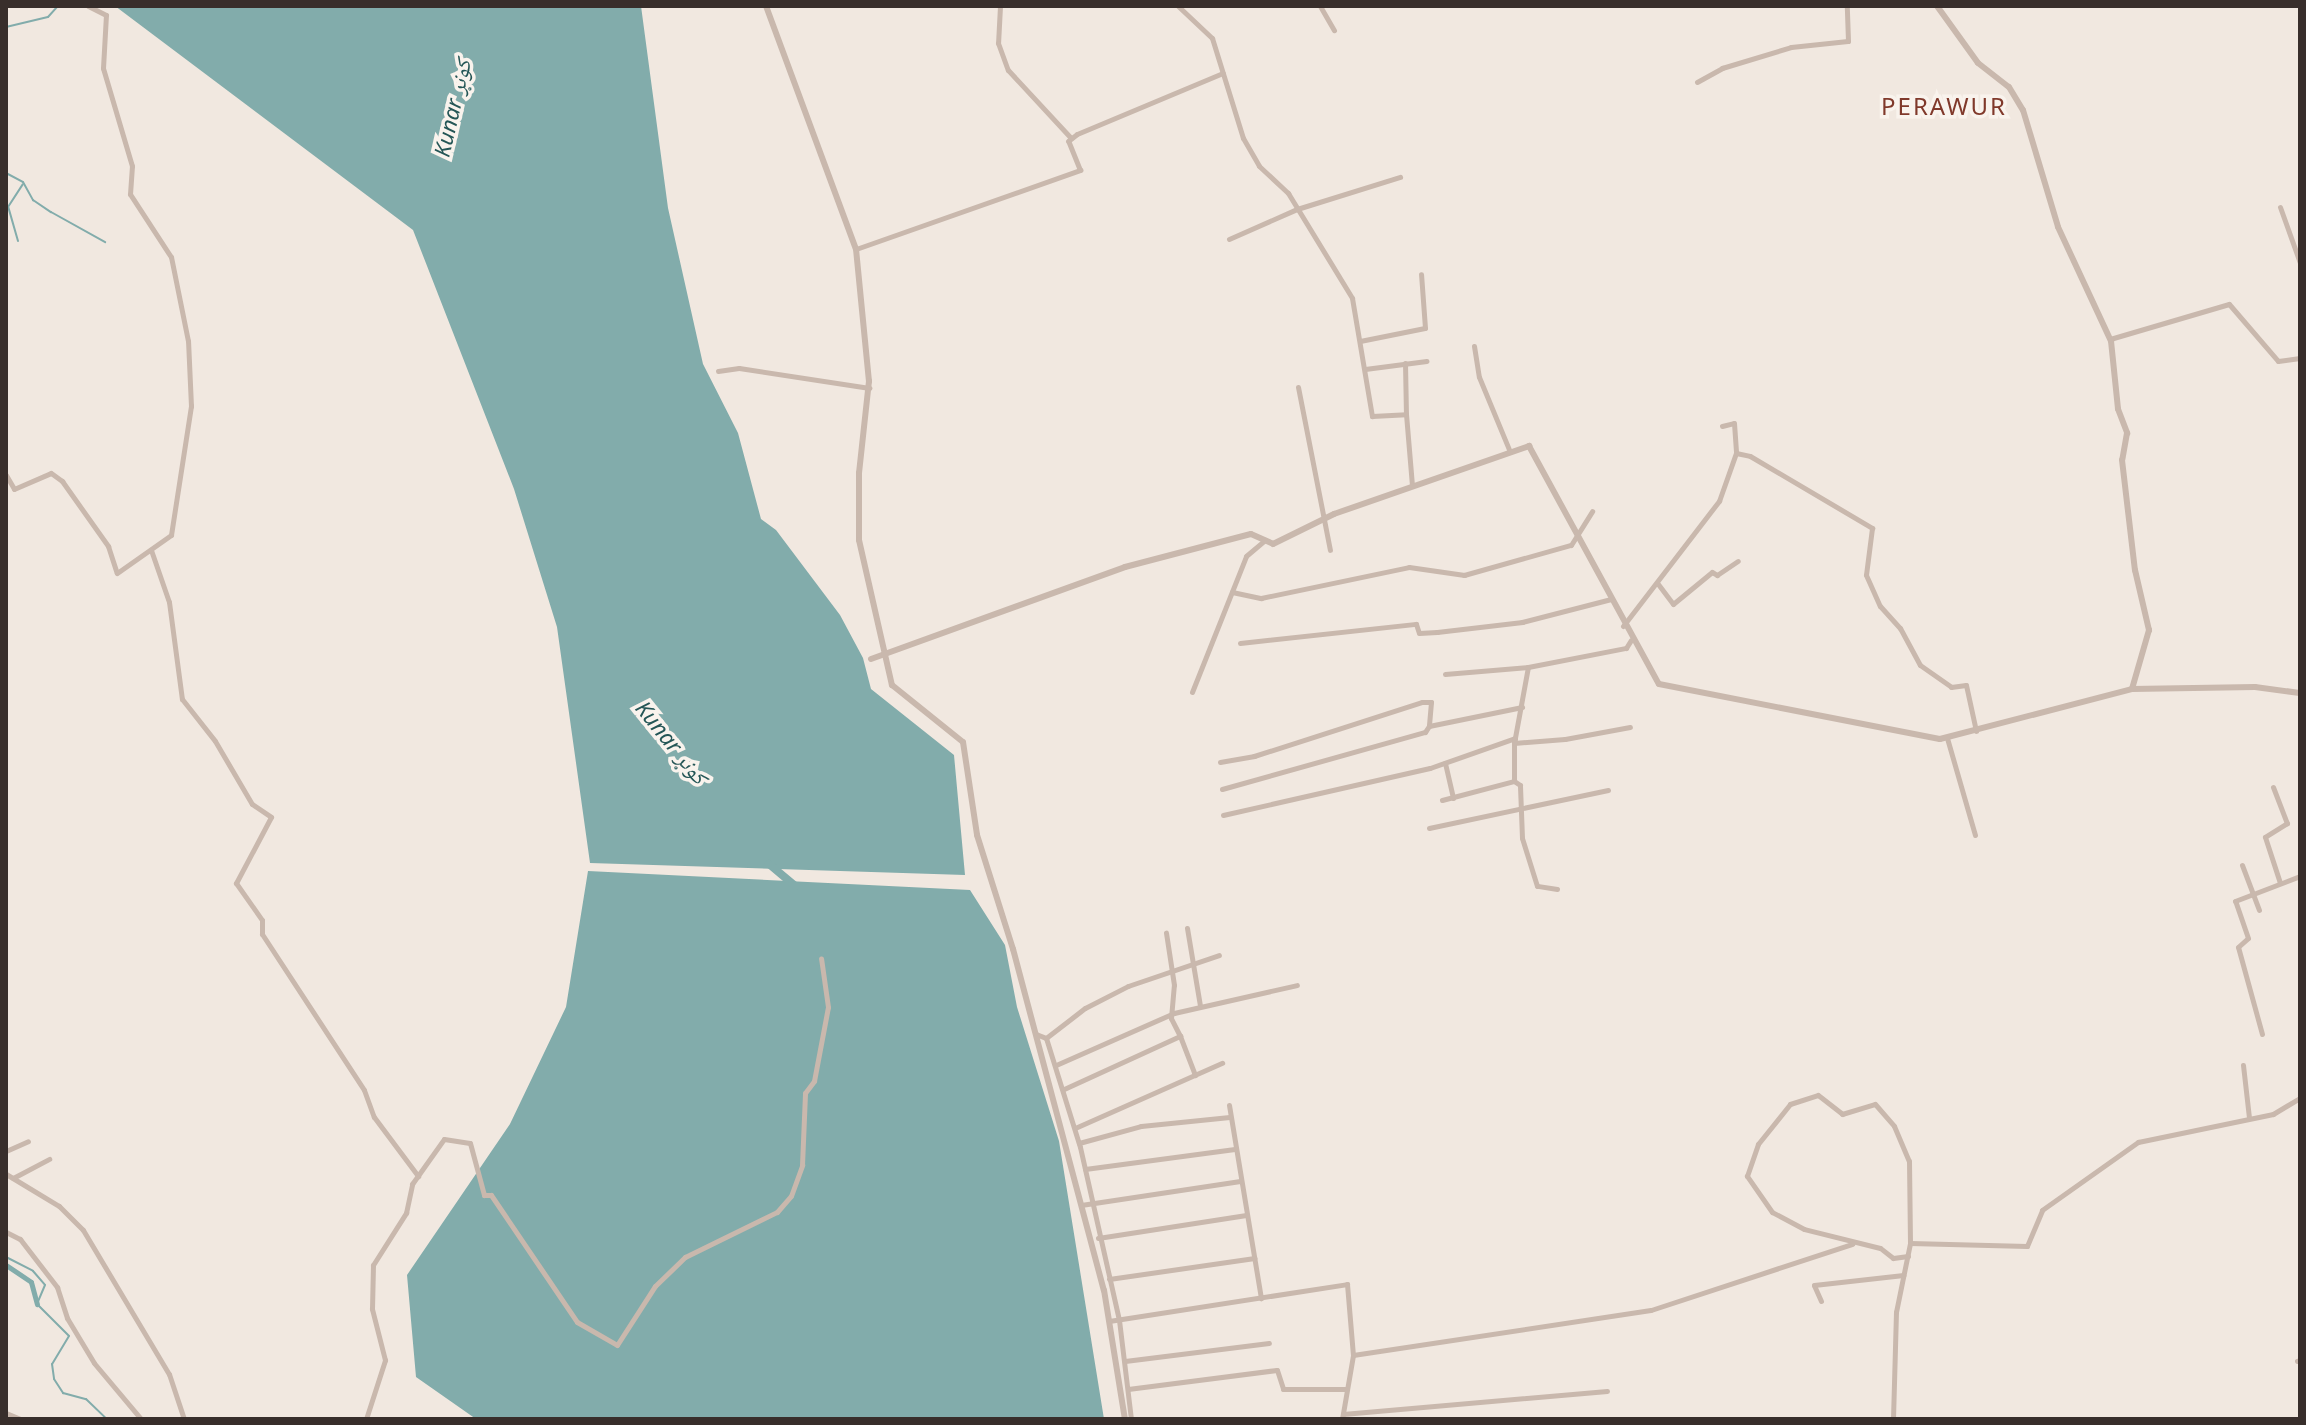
<!DOCTYPE html>
<meta charset="utf-8">
<style>
body{margin:0}
#map{position:relative;width:2306px;height:1425px;overflow:hidden;background:#f1e8e0;font-family:"Noto Sans","Noto Naskh Arabic",sans-serif}
div>[style]{position:absolute}
[style*='--x']{left:calc(var(--x)*1px);top:calc(var(--y)*1px);width:calc(var(--w)*1px);rotate:calc(var(--a)*1deg)}
.water>*{inset:0;background:#82acab}
.stream>*{height:2px;margin:-1px;padding:0 1px;transform-origin:1px;border-radius:1px;background:#82acab}
.canal>*{height:5px;margin:-2.5px;padding:0 2.5px;transform-origin:2.5px;border-radius:2.5px;background:#82acab}
.river>*{height:8px;margin:-4px;padding:0 4px;transform-origin:4px;border-radius:4px;background:#82acab}
.minor>*{height:5px;margin:-2.5px;padding:0 2.5px;transform-origin:2.5px;border-radius:2.5px;background:#c9b8ad}
.tertiary>*{height:6px;margin:-3px;padding:0 3px;transform-origin:3px;border-radius:3px;background:#c9b8ad}
span{translate:-50% -50%;white-space:nowrap;text-align:center;line-height:1.15;-webkit-text-stroke:7px #f9f3ed;paint-order:stroke}
.water-label{font-size:22px;color:#245656;font-style:italic}
.quarter-label{font-size:24px;color:#80392b;letter-spacing:2px}
.frame{position:absolute;inset:0;border:8px solid #382e2b;pointer-events:none}
</style>
<div id="map">
<div class="water">
<div style="clip-path:polygon(115px 6px,641px 6px,668px 208px,703px 364px,738px 433px,761px 519px,776px 530px,840px 615px,863px 658px,871px 689px,954px 755px,965px 875px,590px 863px,557px 627px,514px 489px,413px 230px)"></div>
<div style="clip-path:polygon(588px 871px,970px 890px,1005px 945px,1017px 1007px,1059px 1141px,1104px 1419px,476px 1419px,416px 1377px,407px 1275px,510px 1124px,566px 1007px)"></div>
</div>
<div class="stream">
<div style="--x:6;--y:27;--w:43;--a:-13.4"></div>
<div style="--x:48;--y:17;--w:15;--a:-48"></div>
<div style="--x:6;--y:173;--w:19;--a:28"></div>
<div style="--x:23;--y:182;--w:21;--a:61"></div>
<div style="--x:33;--y:200;--w:22;--a:34"></div>
<div style="--x:51;--y:212;--w:62;--a:29.1"></div>
<div style="--x:18;--y:241;--w:35;--a:-106"></div>
<div style="--x:8;--y:207;--w:27;--a:-57"></div>
<div style="--x:6;--y:1257;--w:30;--a:27"></div>
<div style="--x:33;--y:1271;--w:18;--a:49"></div>
<div style="--x:45;--y:1285;--w:21;--a:113"></div>
<div style="--x:37;--y:1304;--w:45;--a:45"></div>
<div style="--x:69;--y:1336;--w:33;--a:121"></div>
<div style="--x:52;--y:1364;--w:15;--a:82"></div>
<div style="--x:54;--y:1379;--w:17;--a:57"></div>
<div style="--x:63;--y:1393;--w:24;--a:15"></div>
<div style="--x:86;--y:1399;--w:29;--a:44"></div>
</div>
<div class="canal">
<div style="--x:6;--y:1265;--w:30;--a:34"></div>
<div style="--x:31;--y:1282;--w:23;--a:75"></div>
</div>
<div class="river">
<div style="--x:769;--y:864;--w:34;--a:40"></div>
</div>
<div class="minor">
<div style="--x:1000;--y:6;--w:37;--a:93"></div>
<div style="--x:998;--y:43;--w:29;--a:70"></div>
<div style="--x:1008;--y:70;--w:93;--a:47.2"></div>
<div style="--x:1178;--y:6;--w:47;--a:43.3"></div>
<div style="--x:1212;--y:38;--w:105;--a:72.8"></div>
<div style="--x:1243;--y:138;--w:32;--a:60"></div>
<div style="--x:1259;--y:166;--w:40;--a:43"></div>
<div style="--x:1288;--y:193;--w:123;--a:58.6"></div>
<div style="--x:1352;--y:298;--w:120;--a:80.4"></div>
<div style="--x:1372;--y:416;--w:34;--a:-3"></div>
<div style="--x:1406;--y:414;--w:71;--a:85.2"></div>
<div style="--x:1320;--y:6;--w:28;--a:60"></div>
<div style="--x:1697;--y:82;--w:29;--a:-29"></div>
<div style="--x:1722;--y:68;--w:72;--a:-16.9"></div>
<div style="--x:1791;--y:47;--w:57;--a:-6"></div>
<div style="--x:1848;--y:41;--w:35;--a:-92"></div>
<div style="--x:2280;--y:207;--w:59;--a:70.3"></div>
<div style="--x:1229;--y:239;--w:74;--a:-23.8"></div>
<div style="--x:1297;--y:209;--w:108;--a:-17.3"></div>
<div style="--x:856;--y:249;--w:238;--a:-19.4"></div>
<div style="--x:1080;--y:170;--w:31;--a:-112"></div>
<div style="--x:1068;--y:141;--w:11;--a:-38"></div>
<div style="--x:1077;--y:134;--w:158;--a:-22.7"></div>
<div style="--x:2110;--y:339;--w:124;--a:-16.4"></div>
<div style="--x:2229;--y:304;--w:75;--a:49.3"></div>
<div style="--x:2278;--y:361;--w:22;--a:-8"></div>
<div style="--x:1360;--y:341;--w:66;--a:-11.3"></div>
<div style="--x:1425;--y:328;--w:54;--a:-94.2"></div>
<div style="--x:1474;--y:346;--w:31;--a:81"></div>
<div style="--x:1479;--y:377;--w:81;--a:67.5"></div>
<div style="--x:1405;--y:363;--w:51;--a:88.9"></div>
<div style="--x:1365;--y:369;--w:62;--a:-7.5"></div>
<div style="--x:718;--y:371;--w:21;--a:-8"></div>
<div style="--x:739;--y:368;--w:132;--a:8.7"></div>
<div style="--x:1298;--y:387;--w:166;--a:78.9"></div>
<div style="--x:1722;--y:426;--w:12;--a:-14"></div>
<div style="--x:1734;--y:423;--w:30;--a:86"></div>
<div style="--x:6;--y:475;--w:16;--a:60"></div>
<div style="--x:14;--y:489;--w:40;--a:-23.4"></div>
<div style="--x:51;--y:473;--w:14;--a:36"></div>
<div style="--x:62;--y:481;--w:80;--a:54.7"></div>
<div style="--x:108;--y:546;--w:28;--a:72"></div>
<div style="--x:117;--y:573;--w:66;--a:-35.1"></div>
<div style="--x:171;--y:535;--w:131;--a:-81.2"></div>
<div style="--x:191;--y:406;--w:65;--a:-92.6"></div>
<div style="--x:188;--y:341;--w:86;--a:-101.4"></div>
<div style="--x:171;--y:257;--w:75;--a:-123.1"></div>
<div style="--x:130;--y:194;--w:28;--a:-86"></div>
<div style="--x:132;--y:166;--w:102;--a:-106.5"></div>
<div style="--x:103;--y:68;--w:53;--a:-86.8"></div>
<div style="--x:106;--y:15;--w:20;--a:-153"></div>
<div style="--x:151;--y:550;--w:55;--a:70.9"></div>
<div style="--x:169;--y:602;--w:98;--a:82.4"></div>
<div style="--x:182;--y:699;--w:53;--a:51.8"></div>
<div style="--x:215;--y:741;--w:73;--a:59.6"></div>
<div style="--x:252;--y:804;--w:23;--a:34"></div>
<div style="--x:271;--y:817;--w:75;--a:117.9"></div>
<div style="--x:236;--y:883;--w:45;--a:54.9"></div>
<div style="--x:262;--y:920;--w:14;--a:90"></div>
<div style="--x:262;--y:934;--w:186;--a:56.8"></div>
<div style="--x:364;--y:1090;--w:29;--a:70"></div>
<div style="--x:374;--y:1117;--w:74;--a:53.3"></div>
<div style="--x:1658;--y:584;--w:25;--a:53"></div>
<div style="--x:1673;--y:604;--w:50;--a:-39.4"></div>
<div style="--x:1712;--y:572;--w:6;--a:31"></div>
<div style="--x:1717;--y:575;--w:25;--a:-34"></div>
<div style="--x:1232;--y:592;--w:30;--a:12"></div>
<div style="--x:1261;--y:598;--w:151;--a:-11.8"></div>
<div style="--x:1409;--y:567;--w:56;--a:8.3"></div>
<div style="--x:1464;--y:575;--w:111;--a:-15.7"></div>
<div style="--x:1571;--y:545;--w:40;--a:-58"></div>
<div style="--x:1623;--y:626;--w:158;--a:-52.5"></div>
<div style="--x:1719;--y:501;--w:51;--a:-70.5"></div>
<div style="--x:1736;--y:453;--w:14;--a:12"></div>
<div style="--x:1750;--y:456;--w:142;--a:30.5"></div>
<div style="--x:1872;--y:528;--w:47;--a:97.3"></div>
<div style="--x:1866;--y:575;--w:34;--a:66"></div>
<div style="--x:1880;--y:606;--w:30;--a:48"></div>
<div style="--x:1900;--y:628;--w:42;--a:61.6"></div>
<div style="--x:1920;--y:665;--w:38;--a:35"></div>
<div style="--x:1951;--y:687;--w:15;--a:-8"></div>
<div style="--x:1966;--y:685;--w:47;--a:77.7"></div>
<div style="--x:1240;--y:643;--w:177;--a:-6.2"></div>
<div style="--x:1416;--y:624;--w:9;--a:72"></div>
<div style="--x:1419;--y:633;--w:18;--a:-3"></div>
<div style="--x:1437;--y:632;--w:86;--a:-6.7"></div>
<div style="--x:1522;--y:622;--w:92;--a:-14.5"></div>
<div style="--x:1445;--y:674;--w:83;--a:-4.8"></div>
<div style="--x:1192;--y:692;--w:146;--a:-68.3"></div>
<div style="--x:1246;--y:556;--w:25;--a:-40"></div>
<div style="--x:1947;--y:738;--w:101;--a:73.9"></div>
<div style="--x:1220;--y:762;--w:35;--a:-10"></div>
<div style="--x:1254;--y:756;--w:176;--a:-17.8"></div>
<div style="--x:1422;--y:702;--w:9;--a:0"></div>
<div style="--x:1431;--y:702;--w:24;--a:95"></div>
<div style="--x:1445;--y:763;--w:36;--a:77"></div>
<div style="--x:2273;--y:787;--w:39;--a:69"></div>
<div style="--x:2287;--y:823;--w:26;--a:148"></div>
<div style="--x:2265;--y:837;--w:48;--a:71.9"></div>
<div style="--x:1222;--y:789;--w:211;--a:-15.7"></div>
<div style="--x:1425;--y:732;--w:7;--a:-56"></div>
<div style="--x:1429;--y:726;--w:95;--a:-11.5"></div>
<div style="--x:1442;--y:800;--w:74;--a:-14.8"></div>
<div style="--x:1223;--y:815;--w:212;--a:-12.8"></div>
<div style="--x:1430;--y:768;--w:90;--a:-19.4"></div>
<div style="--x:1515;--y:738;--w:5;--a:101"></div>
<div style="--x:1514;--y:743;--w:51;--a:-4.5"></div>
<div style="--x:1565;--y:739;--w:66;--a:-10.5"></div>
<div style="--x:1429;--y:828;--w:183;--a:-12"></div>
<div style="--x:2242;--y:865;--w:48;--a:69.3"></div>
<div style="--x:1557;--y:889;--w:20;--a:-171"></div>
<div style="--x:1537;--y:886;--w:50;--a:-107.4"></div>
<div style="--x:1522;--y:838;--w:53;--a:-92.2"></div>
<div style="--x:1520;--y:785;--w:7;--a:-146"></div>
<div style="--x:1514;--y:781;--w:38;--a:-90"></div>
<div style="--x:1514;--y:743;--w:77;--a:-79.6"></div>
<div style="--x:1528;--y:667;--w:100;--a:-11"></div>
<div style="--x:1626;--y:648;--w:9;--a:-58"></div>
<div style="--x:1187;--y:928;--w:79;--a:80.5"></div>
<div style="--x:1036;--y:1034;--w:11;--a:22"></div>
<div style="--x:1046;--y:1038;--w:114;--a:72.7"></div>
<div style="--x:1080;--y:1147;--w:177;--a:77.3"></div>
<div style="--x:1119;--y:1320;--w:100;--a:83.1"></div>
<div style="--x:2262;--y:1034;--w:90;--a:-105.4"></div>
<div style="--x:2238;--y:947;--w:13;--a:-42"></div>
<div style="--x:2248;--y:938;--w:39;--a:-109"></div>
<div style="--x:2235;--y:901;--w:70;--a:-21"></div>
<div style="--x:1180;--y:1036;--w:42;--a:69"></div>
<div style="--x:1046;--y:1038;--w:49;--a:-37.6"></div>
<div style="--x:1085;--y:1008;--w:48;--a:-27.1"></div>
<div style="--x:1128;--y:986;--w:96;--a:-18.8"></div>
<div style="--x:1056;--y:1065;--w:129;--a:-23.8"></div>
<div style="--x:1174;--y:1013;--w:126;--a:-12.8"></div>
<div style="--x:2243;--y:1065;--w:53;--a:83.5"></div>
<div style="--x:1064;--y:1089;--w:128;--a:-24.6"></div>
<div style="--x:1180;--y:1036;--w:20;--a:-117"></div>
<div style="--x:1171;--y:1018;--w:33;--a:-85"></div>
<div style="--x:1174;--y:985;--w:53;--a:-98.7"></div>
<div style="--x:1229;--y:1105;--w:196;--a:80.6"></div>
<div style="--x:1075;--y:1128;--w:161;--a:-23.9"></div>
<div style="--x:1079;--y:1143;--w:64;--a:-15.3"></div>
<div style="--x:1141;--y:1126;--w:89;--a:-5.8"></div>
<div style="--x:6;--y:1151;--w:24;--a:-24"></div>
<div style="--x:1085;--y:1169;--w:151;--a:-7.6"></div>
<div style="--x:6;--y:1174;--w:62;--a:31.1"></div>
<div style="--x:59;--y:1206;--w:34;--a:45"></div>
<div style="--x:83;--y:1230;--w:168;--a:59.2"></div>
<div style="--x:169;--y:1374;--w:47;--a:71.6"></div>
<div style="--x:13;--y:1178;--w:41;--a:-27.8"></div>
<div style="--x:1081;--y:1205;--w:161;--a:-8.6"></div>
<div style="--x:6;--y:1232;--w:16;--a:27"></div>
<div style="--x:20;--y:1239;--w:61;--a:52.4"></div>
<div style="--x:57;--y:1287;--w:33;--a:72"></div>
<div style="--x:67;--y:1318;--w:52;--a:59"></div>
<div style="--x:94;--y:1363;--w:73;--a:50"></div>
<div style="--x:1098;--y:1238;--w:150;--a:-8.8"></div>
<div style="--x:1908;--y:1256;--w:15;--a:172"></div>
<div style="--x:1893;--y:1258;--w:16;--a:-142"></div>
<div style="--x:1880;--y:1248;--w:78;--a:-166"></div>
<div style="--x:1804;--y:1229;--w:36;--a:-152"></div>
<div style="--x:1772;--y:1212;--w:44;--a:-124.8"></div>
<div style="--x:1747;--y:1176;--w:34;--a:-71"></div>
<div style="--x:1758;--y:1144;--w:51;--a:-51.3"></div>
<div style="--x:1790;--y:1104;--w:29;--a:-18"></div>
<div style="--x:1818;--y:1095;--w:31;--a:38"></div>
<div style="--x:1842;--y:1114;--w:34;--a:-17"></div>
<div style="--x:1875;--y:1104;--w:29;--a:49"></div>
<div style="--x:1894;--y:1126;--w:38;--a:67"></div>
<div style="--x:1909;--y:1161;--w:82;--a:89.3"></div>
<div style="--x:1109;--y:1279;--w:147;--a:-8.2"></div>
<div style="--x:1821;--y:1301;--w:17;--a:-114"></div>
<div style="--x:1814;--y:1285;--w:90;--a:-6.4"></div>
<div style="--x:1109;--y:1321;--w:241;--a:-8.8"></div>
<div style="--x:1347;--y:1284;--w:71;--a:85.2"></div>
<div style="--x:1125;--y:1361;--w:145;--a:-7.1"></div>
<div style="--x:2297;--y:1361;--w:3;--a:-18"></div>
<div style="--x:1128;--y:1389;--w:150;--a:-7.3"></div>
<div style="--x:1277;--y:1370;--w:20;--a:72"></div>
<div style="--x:1283;--y:1389;--w:62;--a:0"></div>
<div style="--x:6;--y:1413;--w:15;--a:23"></div>
<div style="--x:1343;--y:1414;--w:265;--a:-5"></div>
<div style="--x:366;--y:1419;--w:62;--a:-72.1"></div>
<div style="--x:385;--y:1360;--w:53;--a:-104.3"></div>
<div style="--x:372;--y:1309;--w:44;--a:-88.7"></div>
<div style="--x:373;--y:1265;--w:62;--a:-57.6"></div>
<div style="--x:406;--y:1213;--w:30;--a:-78"></div>
<div style="--x:412;--y:1184;--w:55;--a:-54.6"></div>
<div style="--x:444;--y:1139;--w:26;--a:9"></div>
<div style="--x:470;--y:1143;--w:54;--a:74.9"></div>
<div style="--x:484;--y:1195;--w:7;--a:0"></div>
<div style="--x:491;--y:1195;--w:153;--a:55.9"></div>
<div style="--x:577;--y:1322;--w:46;--a:29.9"></div>
<div style="--x:617;--y:1345;--w:70;--a:-57.2"></div>
<div style="--x:655;--y:1286;--w:42;--a:-44"></div>
<div style="--x:685;--y:1257;--w:102;--a:-26.1"></div>
<div style="--x:777;--y:1212;--w:21;--a:-49"></div>
<div style="--x:791;--y:1196;--w:33;--a:-70"></div>
<div style="--x:802;--y:1165;--w:72;--a:-87.6"></div>
<div style="--x:805;--y:1093;--w:15;--a:-53"></div>
<div style="--x:814;--y:1081;--w:75;--a:-79.3"></div>
<div style="--x:828;--y:1007;--w:49;--a:-98.1"></div>
<div style="--x:1342;--y:1419;--w:65;--a:-80.2"></div>
<div style="--x:1353;--y:1355;--w:301;--a:-8.6"></div>
<div style="--x:1651;--y:1310;--w:212;--a:-18.2"></div>
<div style="--x:1893;--y:1419;--w:107;--a:-88.4"></div>
<div style="--x:1896;--y:1312;--w:70;--a:-78.5"></div>
<div style="--x:1910;--y:1243;--w:117;--a:1.5"></div>
<div style="--x:2027;--y:1246;--w:39;--a:-67"></div>
<div style="--x:2042;--y:1210;--w:118;--a:-35.3"></div>
<div style="--x:2138;--y:1142;--w:138;--a:-11.7"></div>
<div style="--x:2273;--y:1114;--w:31;--a:-31"></div>
</div>
<div class="tertiary">
<div style="--x:766;--y:6;--w:259;--a:69.7"></div>
<div style="--x:856;--y:249;--w:133;--a:84.4"></div>
<div style="--x:869;--y:381;--w:93;--a:96.2"></div>
<div style="--x:859;--y:473;--w:67;--a:90"></div>
<div style="--x:859;--y:540;--w:149;--a:77.2"></div>
<div style="--x:892;--y:685;--w:91;--a:38.8"></div>
<div style="--x:963;--y:742;--w:94;--a:81.4"></div>
<div style="--x:977;--y:835;--w:120;--a:72.5"></div>
<div style="--x:1013;--y:949;--w:353;--a:75.1"></div>
<div style="--x:1104;--y:1290;--w:131;--a:80.8"></div>
<div style="--x:1937;--y:6;--w:70;--a:54.3"></div>
<div style="--x:1978;--y:63;--w:39;--a:38"></div>
<div style="--x:2009;--y:87;--w:27;--a:59"></div>
<div style="--x:2023;--y:110;--w:122;--a:73.3"></div>
<div style="--x:2058;--y:227;--w:126;--a:65.1"></div>
<div style="--x:2111;--y:341;--w:68;--a:84.1"></div>
<div style="--x:2118;--y:409;--w:26;--a:69"></div>
<div style="--x:2127;--y:433;--w:27;--a:100"></div>
<div style="--x:2122;--y:460;--w:111;--a:83.3"></div>
<div style="--x:2135;--y:570;--w:62;--a:76.9"></div>
<div style="--x:2149;--y:630;--w:61;--a:106.1"></div>
<div style="--x:871;--y:659;--w:270;--a:-19.9"></div>
<div style="--x:1125;--y:567;--w:130;--a:-14.7"></div>
<div style="--x:1251;--y:534;--w:24;--a:24"></div>
<div style="--x:1273;--y:544;--w:68;--a:-26.2"></div>
<div style="--x:1334;--y:514;--w:207;--a:-19.2"></div>
<div style="--x:1529;--y:446;--w:271;--a:61.4"></div>
<div style="--x:1659;--y:684;--w:286;--a:11.1"></div>
<div style="--x:1940;--y:739;--w:198;--a:-14.6"></div>
<div style="--x:2132;--y:689;--w:123;--a:-0.9"></div>
<div style="--x:2255;--y:687;--w:45;--a:7.6"></div>
</div>
<div class="water-label">
<span style="left:452px;top:108px;rotate:-77deg">Kunar کونړ</span>
<span style="left:672px;top:742px;rotate:51deg">Kunar کونړ</span>
</div>
<div class="quarter-label">
<span style="left:1944px;top:106px">PERAWUR</span>
</div>
<div class="frame"></div>
</div>
